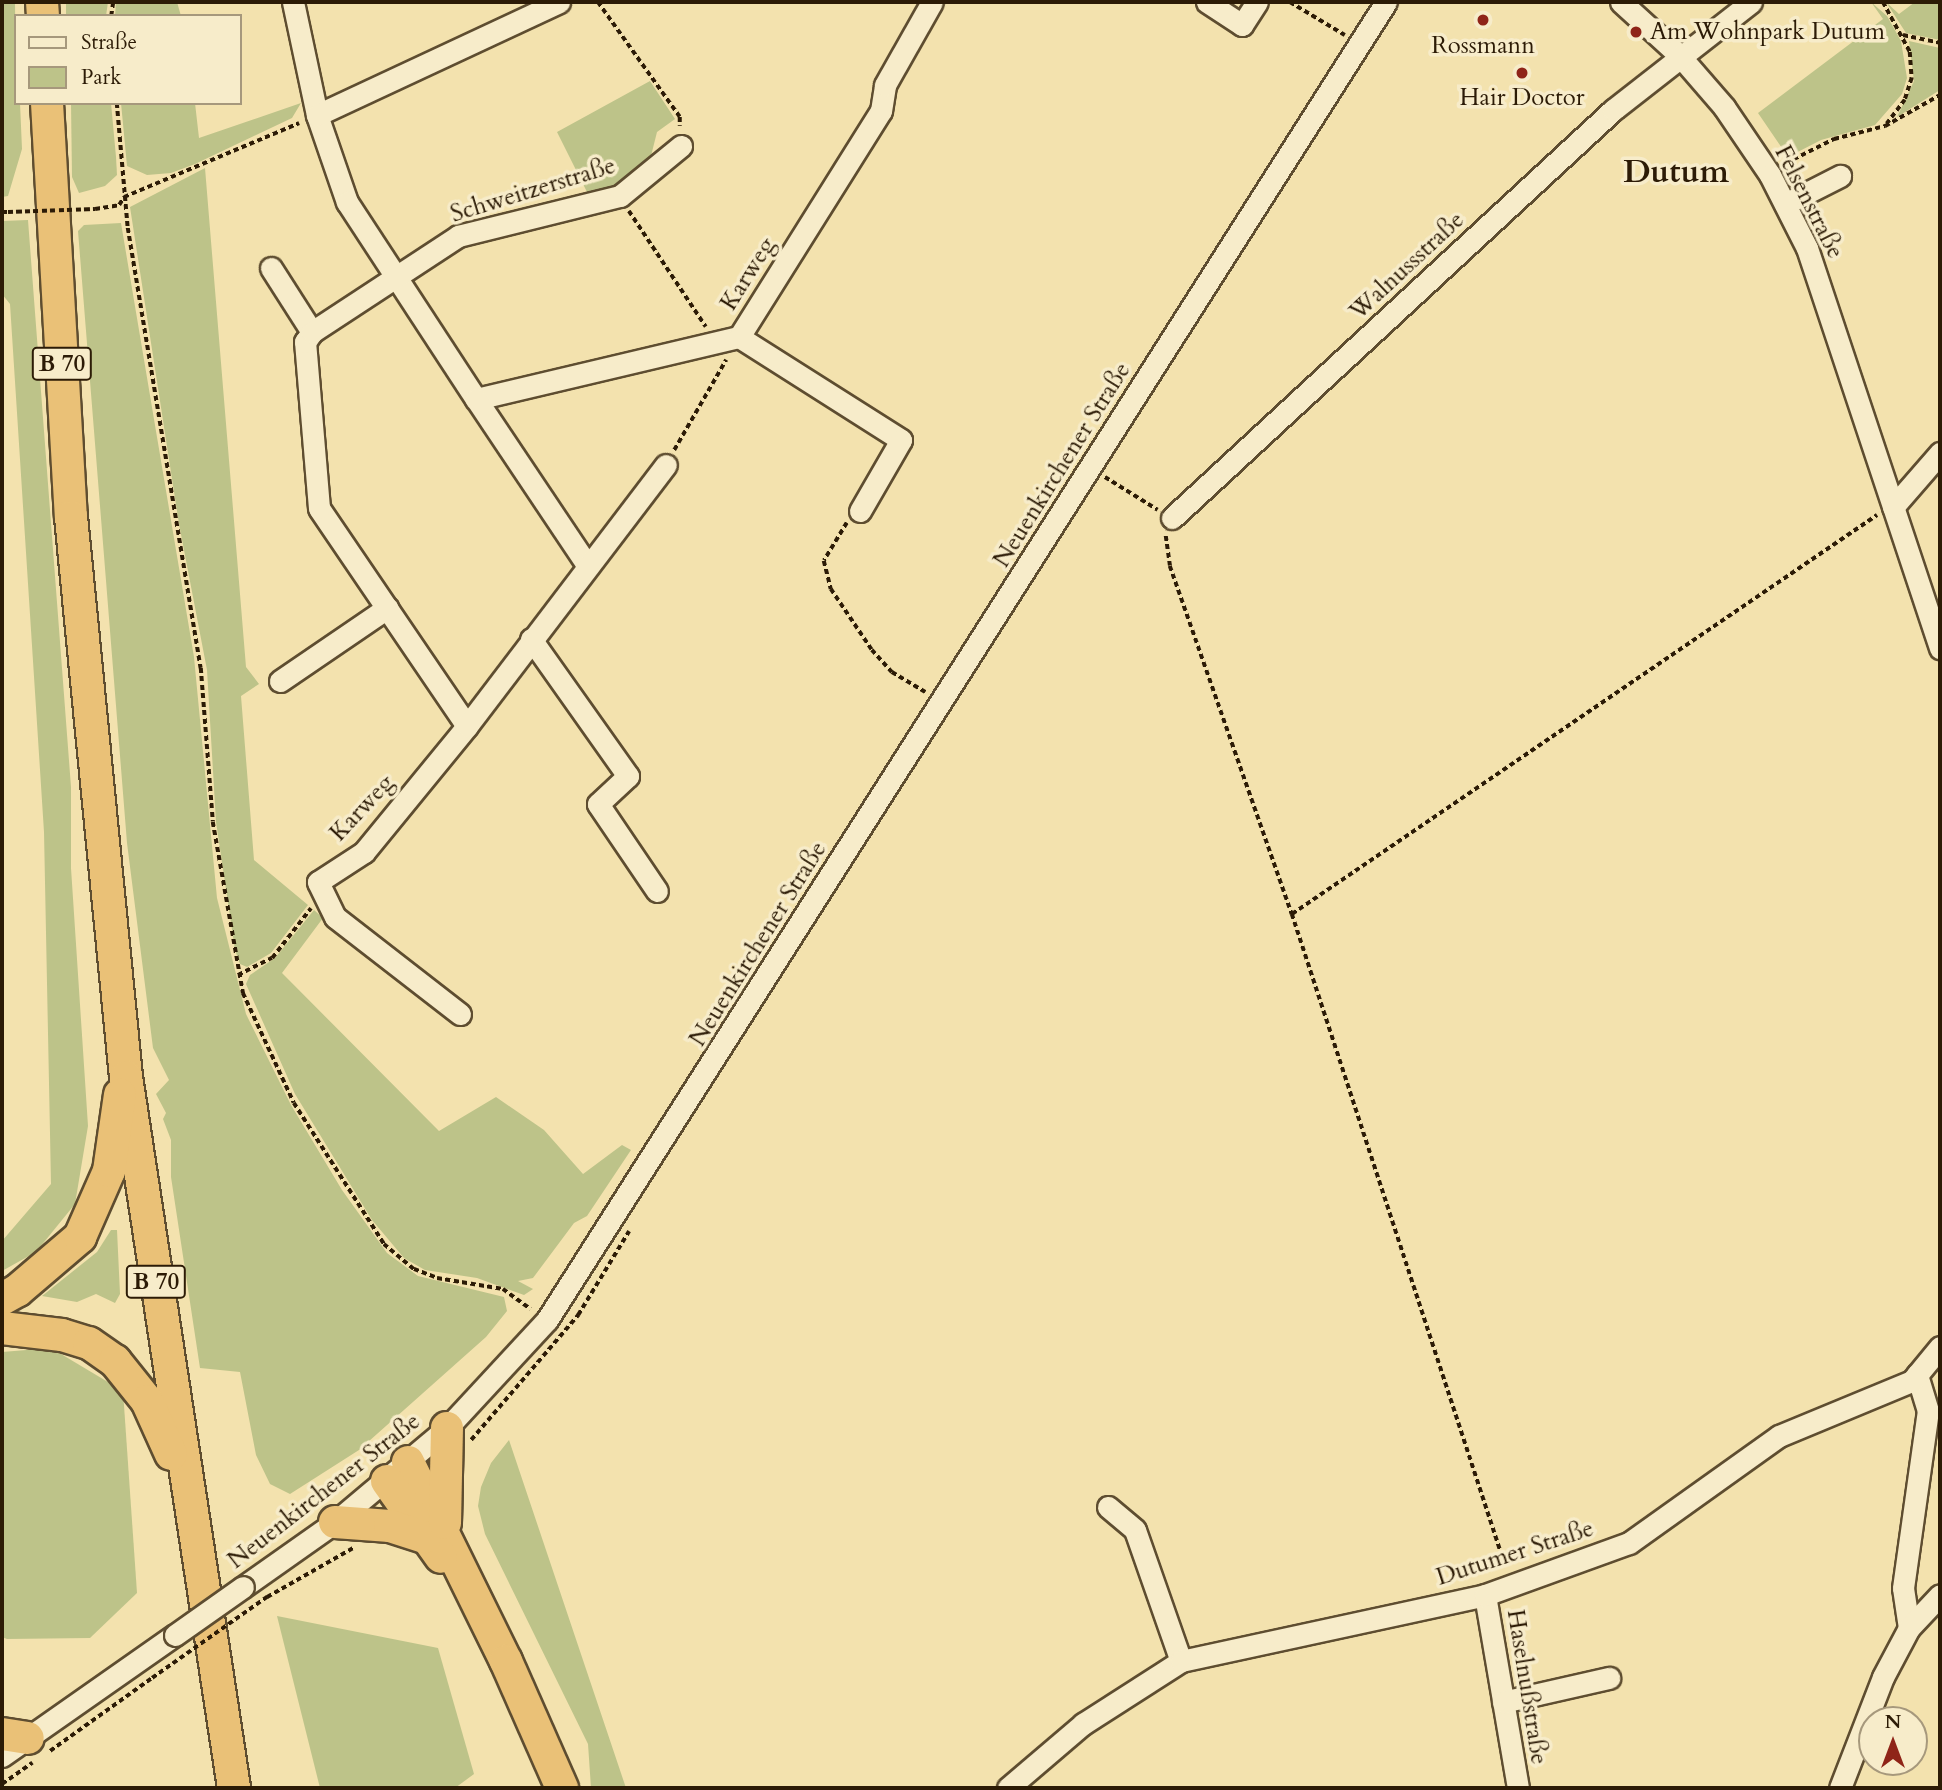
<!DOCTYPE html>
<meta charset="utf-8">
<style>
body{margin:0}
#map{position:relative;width:1942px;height:1790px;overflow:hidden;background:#f3e2ae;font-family:Cardo,serif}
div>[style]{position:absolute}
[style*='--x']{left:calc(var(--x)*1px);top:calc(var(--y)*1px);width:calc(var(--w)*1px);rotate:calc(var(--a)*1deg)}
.green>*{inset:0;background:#bdc389}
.path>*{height:3.5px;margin-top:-1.75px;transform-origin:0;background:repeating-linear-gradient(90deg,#2c1b06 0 5px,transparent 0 8.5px)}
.roads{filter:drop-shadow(2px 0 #5e4d30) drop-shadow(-2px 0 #5e4d30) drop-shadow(0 2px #5e4d30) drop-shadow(0 -2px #5e4d30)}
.minor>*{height:21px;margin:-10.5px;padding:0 10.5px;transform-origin:10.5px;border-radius:10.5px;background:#f7ecca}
.highway>*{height:32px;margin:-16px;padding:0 16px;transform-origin:16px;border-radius:16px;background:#eac177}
.path-bridge>*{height:3.5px;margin-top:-1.75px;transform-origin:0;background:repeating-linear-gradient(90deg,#2c1b06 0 5px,transparent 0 8.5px)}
.bridges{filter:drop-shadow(2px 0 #5e4d30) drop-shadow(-2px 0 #5e4d30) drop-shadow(0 2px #5e4d30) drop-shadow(0 -2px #5e4d30)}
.minor-bridge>*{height:21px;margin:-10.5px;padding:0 10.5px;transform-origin:10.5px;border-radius:10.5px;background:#f7ecca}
.dots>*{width:19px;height:19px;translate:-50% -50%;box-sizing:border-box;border:4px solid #f7ecca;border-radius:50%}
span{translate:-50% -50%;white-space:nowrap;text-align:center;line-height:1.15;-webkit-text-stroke:7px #f7ecca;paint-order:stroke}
.shield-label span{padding:2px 5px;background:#f7ecca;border:2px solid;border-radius:5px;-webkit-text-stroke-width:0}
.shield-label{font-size:23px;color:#2c1b06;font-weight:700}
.poi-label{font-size:24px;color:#2c1b06}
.left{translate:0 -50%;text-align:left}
.street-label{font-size:24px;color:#2c1b06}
.district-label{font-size:32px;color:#2c1b06;font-weight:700}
.frame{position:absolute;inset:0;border:4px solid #2c1b06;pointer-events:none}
.legend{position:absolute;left:14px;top:14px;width:228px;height:91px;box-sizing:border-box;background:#f7ecca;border:2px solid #a6987c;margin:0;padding:9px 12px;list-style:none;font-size:21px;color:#2c1b06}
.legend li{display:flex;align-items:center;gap:14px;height:35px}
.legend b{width:35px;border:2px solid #a6987c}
.north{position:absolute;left:1858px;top:1706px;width:70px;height:70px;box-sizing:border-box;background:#f7ecca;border:2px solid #a6987c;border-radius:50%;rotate:0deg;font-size:19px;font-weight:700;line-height:28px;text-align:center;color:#2c1b06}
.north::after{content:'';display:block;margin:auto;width:24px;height:32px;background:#8f2418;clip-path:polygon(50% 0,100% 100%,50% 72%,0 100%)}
</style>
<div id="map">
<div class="green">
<div style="clip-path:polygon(2px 2px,15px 2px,16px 103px,20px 103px,22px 149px,8px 196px,2px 197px)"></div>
<div style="clip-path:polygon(66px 2px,108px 2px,106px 16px,66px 16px)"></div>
<div style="clip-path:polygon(116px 2px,177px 2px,181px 16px,115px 16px)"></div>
<div style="clip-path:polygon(1871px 2px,1887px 16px,1901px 41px,1907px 78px,1902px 94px,1875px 125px,1821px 140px,1788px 157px,1758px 113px,1883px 19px)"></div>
<div style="clip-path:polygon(1886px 2px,1899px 14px,1915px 2px,1940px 2px,1940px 40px,1906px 33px)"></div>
<div style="clip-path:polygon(1909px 41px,1940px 48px,1940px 90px,1897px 117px,1914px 81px)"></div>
<div style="clip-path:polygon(650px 81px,675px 119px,657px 132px,650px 160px,614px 190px,589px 196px,557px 132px)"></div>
<div style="clip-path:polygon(71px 103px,111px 103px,116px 157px,117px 175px,105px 186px,79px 193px,72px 177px)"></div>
<div style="clip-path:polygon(121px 103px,195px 103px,199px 138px,301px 103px,292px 118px,195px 164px,171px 173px,147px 175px,127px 166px)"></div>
<div style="clip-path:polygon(205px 168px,246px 667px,259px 684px,241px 696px,254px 860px,308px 905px,271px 953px,247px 967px,240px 964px,235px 950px,216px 822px,207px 670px,179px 524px,130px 207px)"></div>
<div style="clip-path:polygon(28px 220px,71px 787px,71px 868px,88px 1126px,75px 1204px,36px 1252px,2px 1271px,2px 1241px,51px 1184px,44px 832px,10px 304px,2px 294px,2px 221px)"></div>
<div style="clip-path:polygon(121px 223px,194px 657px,217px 898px,246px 1014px,291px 1105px,342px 1190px,387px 1253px,418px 1276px,504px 1297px,507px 1311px,486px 1337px,359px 1450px,290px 1494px,270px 1484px,256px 1455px,240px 1372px,200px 1368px,171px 1177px,171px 1140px,163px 1119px,166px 1113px,156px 1094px,169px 1080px,153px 1048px,127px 843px,78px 231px,84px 225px)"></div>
<div style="clip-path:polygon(314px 910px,323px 918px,282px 973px,439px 1131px,496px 1097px,544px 1130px,583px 1174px,622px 1145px,631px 1150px,587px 1216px,574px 1223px,533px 1278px,518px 1281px,533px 1289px,524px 1295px,477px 1278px,425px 1270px,404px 1258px,372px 1220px,295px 1094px,246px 984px,250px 975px,275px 958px)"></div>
<div style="clip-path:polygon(111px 1230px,117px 1230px,120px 1294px,115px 1303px,96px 1294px,77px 1302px,42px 1296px,97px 1252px)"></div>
<div style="clip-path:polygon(51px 1348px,123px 1391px,137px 1593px,90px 1638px,7px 1639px,2px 1637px,2px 1352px)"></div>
<div style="clip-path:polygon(509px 1440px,626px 1788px,591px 1788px,588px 1744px,485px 1534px,478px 1506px,481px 1487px,491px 1463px)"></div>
<div style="clip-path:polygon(277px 1616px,438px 1648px,474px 1774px,455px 1788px,320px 1788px)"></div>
</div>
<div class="path">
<div style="--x:598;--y:2;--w:141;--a:54.5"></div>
<div style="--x:680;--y:117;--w:9;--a:90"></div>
<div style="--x:1290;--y:2;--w:64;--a:31"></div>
<div style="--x:1883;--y:2;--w:57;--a:61.6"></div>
<div style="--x:1910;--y:52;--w:26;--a:86"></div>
<div style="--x:1912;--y:78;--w:23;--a:108"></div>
<div style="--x:1905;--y:100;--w:30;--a:127"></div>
<div style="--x:111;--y:16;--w:14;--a:-82"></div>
<div style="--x:1903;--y:35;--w:38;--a:12"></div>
<div style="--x:117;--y:103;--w:125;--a:85"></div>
<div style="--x:128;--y:228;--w:446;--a:80.6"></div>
<div style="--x:201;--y:668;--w:154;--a:85.5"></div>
<div style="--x:213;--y:822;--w:174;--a:80"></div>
<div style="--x:243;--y:993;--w:121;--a:65.1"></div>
<div style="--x:294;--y:1103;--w:167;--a:57.4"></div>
<div style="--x:384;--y:1244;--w:39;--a:40"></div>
<div style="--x:414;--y:1269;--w:25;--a:21"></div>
<div style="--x:437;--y:1278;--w:67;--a:9.5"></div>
<div style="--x:503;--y:1289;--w:34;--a:36"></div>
<div style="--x:1786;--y:163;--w:54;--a:-26.6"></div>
<div style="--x:1834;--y:139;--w:53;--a:-14.3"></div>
<div style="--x:1885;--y:126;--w:63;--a:-29.4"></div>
<div style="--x:95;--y:209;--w:24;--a:-9"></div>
<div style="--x:119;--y:205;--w:9;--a:-58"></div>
<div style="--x:124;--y:197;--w:190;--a:-22.9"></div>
<div style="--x:629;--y:211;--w:139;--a:56.4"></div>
<div style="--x:2;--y:212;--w:6;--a:0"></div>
<div style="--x:674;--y:450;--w:104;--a:-60"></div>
<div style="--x:1105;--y:477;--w:62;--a:31.9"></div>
<div style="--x:847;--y:523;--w:44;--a:121.2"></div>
<div style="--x:824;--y:561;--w:29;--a:76"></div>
<div style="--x:831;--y:589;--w:73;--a:56.1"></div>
<div style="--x:872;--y:650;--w:30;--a:48"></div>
<div style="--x:892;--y:672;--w:39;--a:31"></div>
<div style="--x:1166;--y:536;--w:30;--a:82"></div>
<div style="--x:1170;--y:566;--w:369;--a:70.7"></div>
<div style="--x:1292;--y:914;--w:688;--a:71.88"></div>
<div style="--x:1292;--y:914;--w:708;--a:-34.3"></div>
<div style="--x:238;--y:975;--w:38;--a:-27"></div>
<div style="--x:272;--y:958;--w:63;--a:-52"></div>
<div style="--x:471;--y:1440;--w:165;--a:-49.4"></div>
<div style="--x:578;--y:1315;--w:98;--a:-58.7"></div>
<div style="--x:267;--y:1597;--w:99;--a:-29.7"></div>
<div style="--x:50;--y:1751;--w:125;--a:-35.6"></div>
<div style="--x:2;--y:1784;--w:37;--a:-35"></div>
</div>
<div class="roads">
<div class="minor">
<div style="--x:293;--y:2;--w:116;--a:78"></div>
<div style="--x:317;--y:115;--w:92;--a:71"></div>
<div style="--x:347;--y:202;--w:235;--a:56.8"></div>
<div style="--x:476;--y:399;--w:270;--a:-13.3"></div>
<div style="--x:1207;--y:2;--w:42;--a:33.3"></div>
<div style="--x:1242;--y:25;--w:27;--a:-57"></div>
<div style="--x:1621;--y:2;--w:79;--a:42.4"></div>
<div style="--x:1679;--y:55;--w:69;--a:49.1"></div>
<div style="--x:1724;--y:107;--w:82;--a:55.9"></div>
<div style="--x:1770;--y:175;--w:82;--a:63.1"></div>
<div style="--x:1807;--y:248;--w:422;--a:71.6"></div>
<div style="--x:317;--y:115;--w:267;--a:-25"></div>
<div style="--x:1785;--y:204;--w:62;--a:-27"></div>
<div style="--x:271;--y:268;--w:76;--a:57.4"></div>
<div style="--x:739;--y:337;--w:267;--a:-57.9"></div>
<div style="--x:881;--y:111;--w:26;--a:-81"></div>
<div style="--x:885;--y:85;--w:95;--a:-60.5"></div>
<div style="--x:739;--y:337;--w:192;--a:32.4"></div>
<div style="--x:901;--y:440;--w:82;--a:120"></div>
<div style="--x:476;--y:399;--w:200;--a:56.2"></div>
<div style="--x:1893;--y:507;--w:72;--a:-49"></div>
<div style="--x:1172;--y:518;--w:601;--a:-42.77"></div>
<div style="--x:1613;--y:110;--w:175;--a:-38"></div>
<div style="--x:531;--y:639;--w:168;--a:54.7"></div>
<div style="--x:628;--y:776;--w:41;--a:137"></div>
<div style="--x:598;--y:804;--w:105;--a:55.9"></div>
<div style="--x:280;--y:681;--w:130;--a:-34.3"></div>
<div style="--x:467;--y:726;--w:263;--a:-124.2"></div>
<div style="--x:319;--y:508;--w:167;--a:-94.8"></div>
<div style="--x:305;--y:342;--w:12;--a:-55"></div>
<div style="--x:312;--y:332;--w:175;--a:-33.3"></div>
<div style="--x:458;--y:236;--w:167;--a:-13.9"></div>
<div style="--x:620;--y:196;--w:79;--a:-39.3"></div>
<div style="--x:460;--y:1014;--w:158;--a:-142.2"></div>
<div style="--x:335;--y:917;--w:39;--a:-116"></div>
<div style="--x:318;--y:882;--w:55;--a:-33.1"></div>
<div style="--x:364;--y:852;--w:163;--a:-50.7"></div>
<div style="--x:467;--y:726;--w:328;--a:-52.7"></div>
<div style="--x:1108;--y:1507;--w:35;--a:40"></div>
<div style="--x:1135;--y:1530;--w:139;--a:70.7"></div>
<div style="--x:243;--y:1587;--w:113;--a:-35.2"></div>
<div style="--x:335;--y:1522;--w:146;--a:-40"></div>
<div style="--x:447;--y:1428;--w:147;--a:-47.2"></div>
<div style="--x:547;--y:1320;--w:1562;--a:-57.52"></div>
<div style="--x:1485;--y:1595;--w:196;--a:80.3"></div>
<div style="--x:1909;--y:1628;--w:40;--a:-98.5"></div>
<div style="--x:1903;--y:1588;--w:179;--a:-82"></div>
<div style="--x:1928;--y:1411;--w:38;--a:-107"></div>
<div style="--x:1503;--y:1702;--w:109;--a:-12.8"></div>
<div style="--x:2;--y:1756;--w:211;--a:-35"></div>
<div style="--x:1008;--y:1788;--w:99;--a:-40.5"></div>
<div style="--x:1083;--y:1724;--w:117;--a:-32.7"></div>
<div style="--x:1181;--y:1661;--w:311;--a:-12.2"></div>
<div style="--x:1485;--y:1595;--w:153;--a:-19.9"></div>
<div style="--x:1629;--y:1543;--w:184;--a:-35.5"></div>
<div style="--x:1779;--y:1436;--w:144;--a:-22.5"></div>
<div style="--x:1912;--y:1381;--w:44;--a:-50.5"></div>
<div style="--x:1840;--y:1788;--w:119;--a:-68.8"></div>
<div style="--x:1883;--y:1677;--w:55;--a:-62"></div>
<div style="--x:1909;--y:1628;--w:45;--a:-46.8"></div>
</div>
<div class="highway">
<div style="--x:42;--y:2;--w:14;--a:86"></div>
<div style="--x:47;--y:103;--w:415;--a:86.7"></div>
<div style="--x:71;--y:517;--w:563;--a:84.39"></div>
<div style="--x:126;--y:1077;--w:719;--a:81.36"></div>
<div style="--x:2;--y:1299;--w:18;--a:-29"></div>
<div style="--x:18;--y:1290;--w:82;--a:-40.5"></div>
<div style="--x:80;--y:1237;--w:72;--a:-66.3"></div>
<div style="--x:109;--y:1171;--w:77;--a:-81.8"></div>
<div style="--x:2;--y:1328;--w:60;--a:6.7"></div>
<div style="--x:62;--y:1335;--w:28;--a:17"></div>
<div style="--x:89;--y:1343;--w:32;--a:35"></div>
<div style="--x:115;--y:1361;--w:51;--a:51.3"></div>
<div style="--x:147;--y:1401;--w:58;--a:65.6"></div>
<div style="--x:408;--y:1462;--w:222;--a:63.8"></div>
<div style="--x:506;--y:1661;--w:139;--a:66.2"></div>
<div style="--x:387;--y:1481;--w:93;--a:54.6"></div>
<div style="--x:335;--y:1522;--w:55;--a:4.2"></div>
<div style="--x:390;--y:1526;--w:36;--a:18"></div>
<div style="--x:445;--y:1523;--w:95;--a:-88.8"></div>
<div style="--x:2;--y:1734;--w:26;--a:9"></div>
</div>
</div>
<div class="path-bridge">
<div style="--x:8;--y:212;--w:87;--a:-2"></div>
<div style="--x:152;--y:1678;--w:141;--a:-35.2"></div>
</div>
<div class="bridges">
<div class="minor-bridge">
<div style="--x:175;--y:1635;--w:83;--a:-35.2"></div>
</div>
</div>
<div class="dots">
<div style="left:1483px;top:20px;background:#8f2418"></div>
<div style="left:1636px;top:32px;background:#8f2418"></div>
<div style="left:1522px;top:73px;background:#8f2418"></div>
</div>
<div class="shield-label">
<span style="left:62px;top:364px">B 70</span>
<span style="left:156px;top:1282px">B 70</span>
</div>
<div class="poi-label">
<span class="left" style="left:1650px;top:32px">Am Wohnpark Dutum</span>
<span style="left:1483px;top:46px">Rossmann</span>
<span style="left:1522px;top:98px">Hair Doctor</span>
</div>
<div class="street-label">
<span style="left:533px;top:190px;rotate:-17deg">Schweitzerstraße</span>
<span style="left:1809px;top:202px;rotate:63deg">Felsenstraße</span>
<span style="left:1407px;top:266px;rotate:-43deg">Walnussstraße</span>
<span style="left:748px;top:274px;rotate:-58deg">Karweg</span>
<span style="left:1062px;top:465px;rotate:-58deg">Neuenkirchener Straße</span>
<span style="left:362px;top:808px;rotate:-47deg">Karweg</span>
<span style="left:758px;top:944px;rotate:-58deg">Neuenkirchener Straße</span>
<span style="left:324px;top:1491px;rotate:-38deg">Neuenkirchener Straße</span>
<span style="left:1515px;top:1553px;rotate:-18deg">Dutumer Straße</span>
<span style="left:1527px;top:1687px;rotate:81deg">Haselnußstraße</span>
</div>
<div class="district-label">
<span style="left:1676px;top:172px">Dutum</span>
</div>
<div class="frame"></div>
<ul class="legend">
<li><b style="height:9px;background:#f7ecca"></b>Straße</li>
<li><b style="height:19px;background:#bdc389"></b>Park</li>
</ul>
<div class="north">N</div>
</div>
